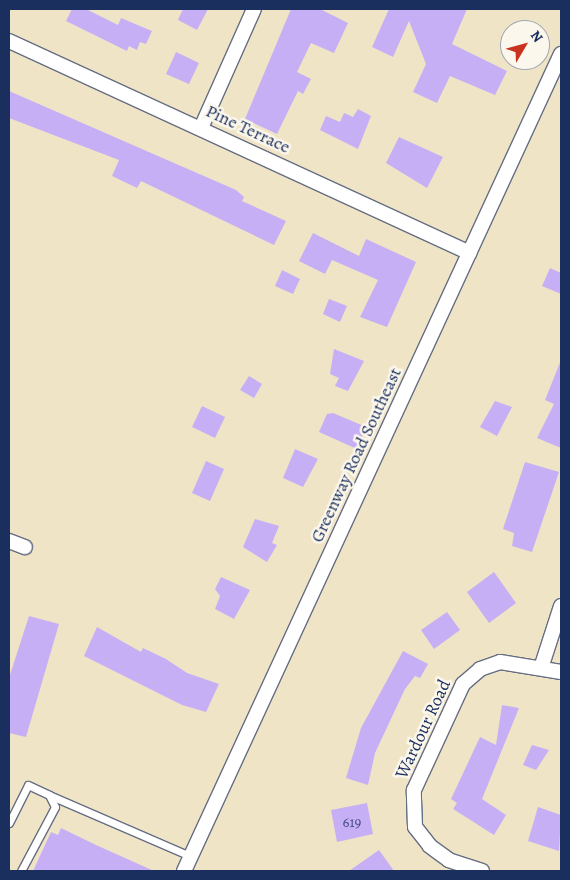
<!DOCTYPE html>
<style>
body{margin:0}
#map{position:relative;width:570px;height:880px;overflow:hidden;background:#f0e4c7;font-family:Alegreya,serif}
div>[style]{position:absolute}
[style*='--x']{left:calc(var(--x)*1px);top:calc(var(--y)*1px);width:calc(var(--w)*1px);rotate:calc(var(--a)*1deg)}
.building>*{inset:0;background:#c6aff5}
.roads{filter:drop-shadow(1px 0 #666e83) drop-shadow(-1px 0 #666e83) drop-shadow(0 1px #666e83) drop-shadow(0 -1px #666e83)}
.service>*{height:7px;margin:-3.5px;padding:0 3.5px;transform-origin:3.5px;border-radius:3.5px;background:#fff}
.minor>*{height:14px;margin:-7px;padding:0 7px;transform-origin:7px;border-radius:7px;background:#fff}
span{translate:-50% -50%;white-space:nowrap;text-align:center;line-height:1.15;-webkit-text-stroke:5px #fbf7ec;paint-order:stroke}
.number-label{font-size:15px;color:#464f84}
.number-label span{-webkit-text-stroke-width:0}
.street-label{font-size:18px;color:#1b2f5e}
.frame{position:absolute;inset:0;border:10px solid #1b2f5e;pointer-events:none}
.north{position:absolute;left:500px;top:20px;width:50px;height:50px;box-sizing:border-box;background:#fbf7ec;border:1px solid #a1a7b3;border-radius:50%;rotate:53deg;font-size:14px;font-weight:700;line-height:20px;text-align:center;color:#1b2f5e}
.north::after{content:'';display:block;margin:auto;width:18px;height:22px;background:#c8321e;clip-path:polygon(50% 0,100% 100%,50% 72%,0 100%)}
</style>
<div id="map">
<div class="building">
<div style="clip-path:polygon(72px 9px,86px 9px,118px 25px,121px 18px,152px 31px,146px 44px,140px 42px,137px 50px,129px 46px,127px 51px,66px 21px)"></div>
<div style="clip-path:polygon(183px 9px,208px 9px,197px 30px,178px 20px)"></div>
<div style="clip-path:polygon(291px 9px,320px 9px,348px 23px,334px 53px,311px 43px,297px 72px,311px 79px,303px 94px,298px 91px,277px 134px,245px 119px)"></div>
<div style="clip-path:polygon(389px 9px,467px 9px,452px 44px,507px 71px,495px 95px,450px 76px,437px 103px,413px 92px,426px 64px,409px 21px,393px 57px,372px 47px)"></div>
<div style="clip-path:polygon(176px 52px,199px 63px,189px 84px,166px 74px)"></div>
<div style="clip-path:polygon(9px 91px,236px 190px,244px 197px,242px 201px,286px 221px,274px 245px,141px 181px,137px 188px,112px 176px,119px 160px,9px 118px)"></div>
<div style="clip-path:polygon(358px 109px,371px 116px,358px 149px,320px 130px,326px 116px,340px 122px,344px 113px,353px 117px)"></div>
<div style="clip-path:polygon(399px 137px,443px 157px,427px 188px,386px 163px)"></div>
<div style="clip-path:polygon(313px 233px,359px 256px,366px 239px,416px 262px,387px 327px,360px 317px,378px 280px,332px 260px,325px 274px,299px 261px)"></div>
<div style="clip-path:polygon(550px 268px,561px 273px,561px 294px,542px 286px)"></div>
<div style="clip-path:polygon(282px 270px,300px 279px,293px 294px,275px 286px)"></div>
<div style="clip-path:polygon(329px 299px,347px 306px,340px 322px,323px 314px)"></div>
<div style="clip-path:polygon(334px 349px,364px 361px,348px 391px,335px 386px,339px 378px,330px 374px)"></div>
<div style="clip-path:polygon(561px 360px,561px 448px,537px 438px,554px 404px,545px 400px)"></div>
<div style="clip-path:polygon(249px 376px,262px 384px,254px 398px,240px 390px)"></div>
<div style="clip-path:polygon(495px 401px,512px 407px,497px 436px,480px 427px)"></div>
<div style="clip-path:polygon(202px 406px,225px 417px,215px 438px,192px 427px)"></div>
<div style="clip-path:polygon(333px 413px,366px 427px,357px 449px,319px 432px,327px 414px)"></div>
<div style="clip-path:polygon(295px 449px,318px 459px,303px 487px,283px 478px)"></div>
<div style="clip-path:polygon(206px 461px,224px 469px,210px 501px,192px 493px)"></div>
<div style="clip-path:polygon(525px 462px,559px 472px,532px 552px,512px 546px,514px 533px,503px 529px)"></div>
<div style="clip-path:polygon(255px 519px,279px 526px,272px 543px,277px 545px,267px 562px,243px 547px)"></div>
<div style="clip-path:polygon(494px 572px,516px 603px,489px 623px,467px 592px)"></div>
<div style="clip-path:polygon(221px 577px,250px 590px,234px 619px,215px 609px,220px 596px,215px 589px)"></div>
<div style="clip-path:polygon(447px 612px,460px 630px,434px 649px,421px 630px)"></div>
<div style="clip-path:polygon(29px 616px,59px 624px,26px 737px,9px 733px,9px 678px)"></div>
<div style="clip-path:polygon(97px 627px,141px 652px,143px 648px,166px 659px,187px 673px,219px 684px,206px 712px,182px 705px,84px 656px)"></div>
<div style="clip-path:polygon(403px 651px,428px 664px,420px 678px,415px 676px,405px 689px,375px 753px,368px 785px,346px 778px,361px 728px)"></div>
<div style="clip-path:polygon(502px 705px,519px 708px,482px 799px,506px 815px,494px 835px,453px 809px,457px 803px,451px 799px,480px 737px,496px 745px)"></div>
<div style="clip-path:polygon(532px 745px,549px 750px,536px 770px,523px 765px)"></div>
<div style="clip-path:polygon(367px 803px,373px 834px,337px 842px,331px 810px)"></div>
<div style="clip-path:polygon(538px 807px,561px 815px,559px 851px,528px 841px)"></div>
<div style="clip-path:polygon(61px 828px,96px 845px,154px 871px,33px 871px,51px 832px,58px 835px)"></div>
<div style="clip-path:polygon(379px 850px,394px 871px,349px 871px)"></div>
</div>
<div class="roads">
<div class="service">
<div style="--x:49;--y:795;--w:154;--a:23.4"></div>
<div style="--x:9;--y:823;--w:42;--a:-63.4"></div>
<div style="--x:28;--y:785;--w:23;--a:25"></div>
<div style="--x:49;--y:795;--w:13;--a:63"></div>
<div style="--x:55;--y:807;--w:72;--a:118"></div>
</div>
<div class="minor">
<div style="--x:9;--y:41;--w:507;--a:24.7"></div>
<div style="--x:201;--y:128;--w:130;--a:-66"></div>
<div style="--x:9;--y:541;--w:17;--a:21"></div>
<div style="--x:542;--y:665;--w:62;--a:-72.1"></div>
<div style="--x:184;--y:871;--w:900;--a:-65.23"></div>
<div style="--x:482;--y:871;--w:35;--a:-162"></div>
<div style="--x:449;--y:860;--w:24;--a:-144"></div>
<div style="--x:430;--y:846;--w:24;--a:-128"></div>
<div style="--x:415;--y:827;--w:37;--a:-92"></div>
<div style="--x:414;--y:790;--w:117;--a:-65.2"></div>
<div style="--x:463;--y:684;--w:23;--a:-41"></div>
<div style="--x:480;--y:669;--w:21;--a:-19"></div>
<div style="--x:500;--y:662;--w:62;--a:9.3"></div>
</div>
</div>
<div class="number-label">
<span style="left:352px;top:823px">619</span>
</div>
<div class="street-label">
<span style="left:248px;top:129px;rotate:25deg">Pine Terrace</span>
<span style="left:356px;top:455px;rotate:-65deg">Greenway Road Southeast</span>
<span style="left:423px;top:729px;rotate:-65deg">Wardour Road</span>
</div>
<div class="frame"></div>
<div class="north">N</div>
</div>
